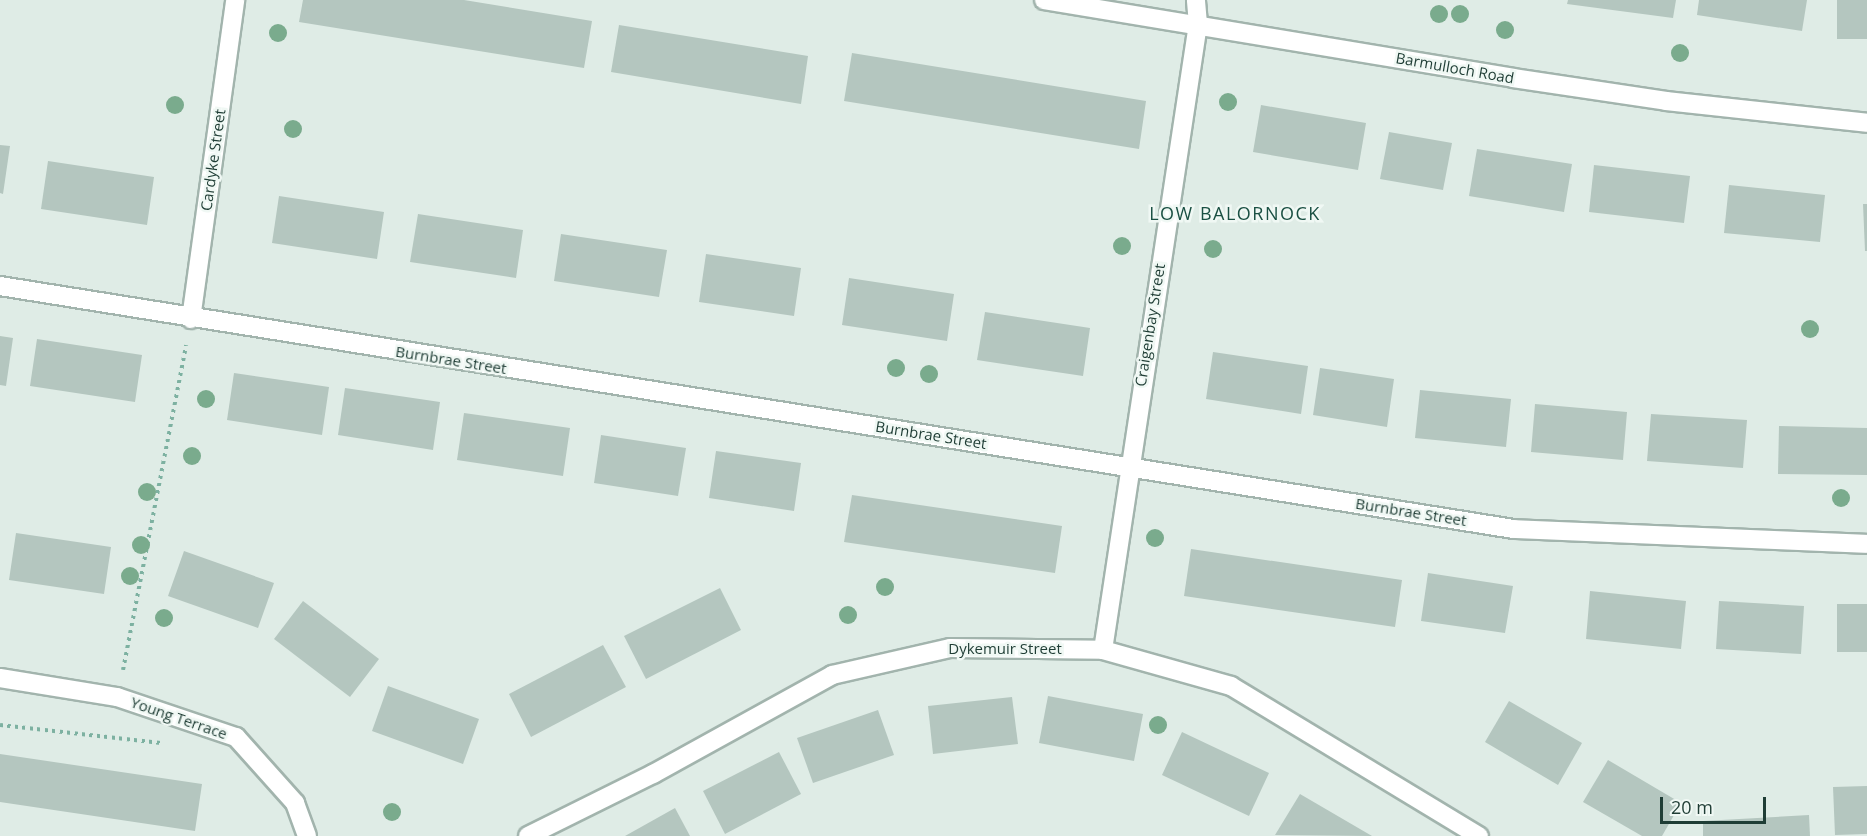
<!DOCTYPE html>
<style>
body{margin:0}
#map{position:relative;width:1867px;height:836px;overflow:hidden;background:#dfece6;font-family:"Open Sans",sans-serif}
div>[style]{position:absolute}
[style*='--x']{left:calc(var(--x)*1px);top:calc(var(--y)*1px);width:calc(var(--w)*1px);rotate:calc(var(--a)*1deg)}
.building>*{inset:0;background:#b4c6bf}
.path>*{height:4px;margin-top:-2px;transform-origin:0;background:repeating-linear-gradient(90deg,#7db1a1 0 3px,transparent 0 7.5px)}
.roads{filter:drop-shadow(2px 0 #a2b4ad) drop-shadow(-2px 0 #a2b4ad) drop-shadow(0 2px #a2b4ad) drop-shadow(0 -2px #a2b4ad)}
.street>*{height:18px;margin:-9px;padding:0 9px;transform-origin:9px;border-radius:9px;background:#fff}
.trees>*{width:18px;height:18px;margin:-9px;border-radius:50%;background:#7aab8d}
span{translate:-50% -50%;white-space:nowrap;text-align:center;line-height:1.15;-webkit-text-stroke:5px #f0f8f4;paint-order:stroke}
.street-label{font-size:15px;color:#1f3d35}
.quarter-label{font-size:18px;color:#1a5043;letter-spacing:1.5px}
.scale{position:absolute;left:1660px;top:797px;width:106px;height:27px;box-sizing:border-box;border:3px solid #1f3d35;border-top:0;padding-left:8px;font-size:18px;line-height:21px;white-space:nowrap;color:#1f3d35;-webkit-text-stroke:4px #f0f8f4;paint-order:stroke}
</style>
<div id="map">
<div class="building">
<div style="clip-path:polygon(303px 0,464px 0,592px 21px,584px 68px,299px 22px)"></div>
<div style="clip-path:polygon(1568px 0,1676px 0,1673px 18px,1567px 4px)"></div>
<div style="clip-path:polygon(1699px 0,1807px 0,1802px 31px,1697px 15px)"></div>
<div style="clip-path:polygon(1837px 0,1867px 0,1867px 39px,1837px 39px)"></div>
<div style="clip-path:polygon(619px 25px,808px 56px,801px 104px,611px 72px)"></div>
<div style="clip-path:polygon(852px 53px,1146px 101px,1139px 149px,844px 101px)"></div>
<div style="clip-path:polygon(1261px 105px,1366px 123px,1358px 170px,1253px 152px)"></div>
<div style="clip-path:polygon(1389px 132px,1452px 143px,1443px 190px,1380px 179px)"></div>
<div style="clip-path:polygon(0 145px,10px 146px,3px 194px,0 193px)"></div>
<div style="clip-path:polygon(1477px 149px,1572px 164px,1564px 212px,1469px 196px)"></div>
<div style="clip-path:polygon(48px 161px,154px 177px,147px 225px,41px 209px)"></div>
<div style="clip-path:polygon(1594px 165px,1690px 176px,1684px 223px,1589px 212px)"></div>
<div style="clip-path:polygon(1729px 185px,1825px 195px,1820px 242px,1724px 233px)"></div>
<div style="clip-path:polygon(279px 196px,384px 212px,377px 259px,272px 243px)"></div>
<div style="clip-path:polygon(1863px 204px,1867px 204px,1867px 251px,1865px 251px)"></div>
<div style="clip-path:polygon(418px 214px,523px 230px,516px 278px,410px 262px)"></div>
<div style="clip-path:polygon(561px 234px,667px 250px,659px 297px,554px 281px)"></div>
<div style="clip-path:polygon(706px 254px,801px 268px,794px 316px,699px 302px)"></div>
<div style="clip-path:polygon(849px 278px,954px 294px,947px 341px,842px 325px)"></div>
<div style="clip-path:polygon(985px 312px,1090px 328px,1083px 376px,977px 360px)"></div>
<div style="clip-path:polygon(0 336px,13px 338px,6px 386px,0 385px)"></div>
<div style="clip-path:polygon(37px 339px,142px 355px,135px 402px,30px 386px)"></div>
<div style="clip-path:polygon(1213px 352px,1308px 366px,1301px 414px,1206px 399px)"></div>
<div style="clip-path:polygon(1320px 368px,1394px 379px,1387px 427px,1313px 415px)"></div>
<div style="clip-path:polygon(234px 373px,329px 387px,322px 435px,227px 420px)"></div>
<div style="clip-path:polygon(345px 388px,440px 402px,433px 450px,338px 435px)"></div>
<div style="clip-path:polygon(1420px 390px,1511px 399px,1506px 447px,1415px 438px)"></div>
<div style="clip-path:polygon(1535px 404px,1627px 412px,1623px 460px,1531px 452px)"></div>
<div style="clip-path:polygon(464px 413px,570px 428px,563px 476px,457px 460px)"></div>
<div style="clip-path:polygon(1651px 414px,1747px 420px,1743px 468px,1647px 461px)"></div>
<div style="clip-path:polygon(1779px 426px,1867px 428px,1867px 475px,1778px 474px)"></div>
<div style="clip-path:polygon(601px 435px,686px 448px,678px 496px,594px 483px)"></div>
<div style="clip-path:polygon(716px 451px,801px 463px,794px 511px,709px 498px)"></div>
<div style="clip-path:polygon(852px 495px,1062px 526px,1055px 573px,844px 542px)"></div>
<div style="clip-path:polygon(16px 533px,111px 547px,104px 594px,9px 580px)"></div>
<div style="clip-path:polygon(1191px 549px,1402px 580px,1395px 627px,1184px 596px)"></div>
<div style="clip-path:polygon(184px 551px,274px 583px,258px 628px,168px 596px)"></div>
<div style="clip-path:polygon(1428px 573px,1513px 586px,1505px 633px,1421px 621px)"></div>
<div style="clip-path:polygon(720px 588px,741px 630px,646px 679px,624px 636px)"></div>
<div style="clip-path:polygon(1590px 591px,1686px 601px,1681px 649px,1586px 639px)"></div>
<div style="clip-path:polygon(303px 601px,379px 659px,350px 697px,274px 639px)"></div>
<div style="clip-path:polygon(1719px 601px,1804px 606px,1801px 654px,1716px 649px)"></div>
<div style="clip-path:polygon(1837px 604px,1867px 604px,1867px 652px,1837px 652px)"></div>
<div style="clip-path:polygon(603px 645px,626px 687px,531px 737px,509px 694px)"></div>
<div style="clip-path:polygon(388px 686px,479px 719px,463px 764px,372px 731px)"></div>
<div style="clip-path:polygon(1048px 696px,1143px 714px,1134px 761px,1039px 743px)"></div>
<div style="clip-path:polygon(1012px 697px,1018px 744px,933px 754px,928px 706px)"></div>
<div style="clip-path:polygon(1509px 701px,1582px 743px,1558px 785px,1485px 742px)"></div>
<div style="clip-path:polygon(878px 710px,894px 755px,813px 783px,797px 738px)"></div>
<div style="clip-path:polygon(1182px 732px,1269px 773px,1249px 816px,1162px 775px)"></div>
<div style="clip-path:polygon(779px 752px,801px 794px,725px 834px,703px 791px)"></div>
<div style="clip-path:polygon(0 754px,202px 784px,195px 831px,0 802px)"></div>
<div style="clip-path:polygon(1608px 760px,1681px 803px,1662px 836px,1642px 836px,1583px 802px)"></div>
<div style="clip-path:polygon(1867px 786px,1867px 834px,1835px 835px,1833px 787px)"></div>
<div style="clip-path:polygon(1300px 794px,1372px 836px,1275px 835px)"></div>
<div style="clip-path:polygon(675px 808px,690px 836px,625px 836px)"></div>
<div style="clip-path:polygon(1809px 815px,1810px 836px,1703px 836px,1703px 821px)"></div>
</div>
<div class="path">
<div style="--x:123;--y:670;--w:331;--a:-79"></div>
<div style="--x:0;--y:725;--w:162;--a:6.4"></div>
</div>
<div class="roads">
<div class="street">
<div style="--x:1044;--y:0;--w:475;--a:9.4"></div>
<div style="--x:1513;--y:78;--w:155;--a:8.5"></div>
<div style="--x:1666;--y:101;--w:202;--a:6.2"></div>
<div style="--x:0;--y:286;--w:1532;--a:9.12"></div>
<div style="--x:1513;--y:529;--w:354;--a:2.4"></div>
<div style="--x:191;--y:319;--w:322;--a:-82.1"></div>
<div style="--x:1103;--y:650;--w:633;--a:-81.37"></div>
<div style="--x:1198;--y:24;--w:24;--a:-95"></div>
<div style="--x:0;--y:678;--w:119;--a:9.2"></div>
<div style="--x:117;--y:697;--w:126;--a:18.6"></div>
<div style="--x:236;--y:737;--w:89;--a:48.2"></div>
<div style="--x:295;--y:803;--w:35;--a:70"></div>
<div style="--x:528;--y:836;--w:140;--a:-26.4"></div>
<div style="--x:653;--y:774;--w:205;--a:-28.9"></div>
<div style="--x:832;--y:675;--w:121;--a:-12.9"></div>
<div style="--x:950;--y:648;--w:153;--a:0.7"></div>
<div style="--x:1103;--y:650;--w:133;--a:15.7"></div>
<div style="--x:1231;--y:686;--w:290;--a:31.2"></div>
</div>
</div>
<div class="trees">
<div style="left:1439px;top:14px"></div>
<div style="left:1460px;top:14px"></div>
<div style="left:1505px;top:30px"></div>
<div style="left:278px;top:33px"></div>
<div style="left:1680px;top:53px"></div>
<div style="left:1228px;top:102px"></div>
<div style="left:175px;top:105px"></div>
<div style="left:293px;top:129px"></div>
<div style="left:1122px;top:246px"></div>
<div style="left:1213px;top:249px"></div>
<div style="left:1810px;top:329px"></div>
<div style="left:896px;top:368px"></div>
<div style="left:929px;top:374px"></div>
<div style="left:206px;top:399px"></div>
<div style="left:192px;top:456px"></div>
<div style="left:147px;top:492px"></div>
<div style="left:1841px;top:498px"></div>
<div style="left:1155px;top:538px"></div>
<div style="left:141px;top:545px"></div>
<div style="left:130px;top:576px"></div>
<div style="left:885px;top:587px"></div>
<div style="left:848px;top:615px"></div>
<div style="left:164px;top:618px"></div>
<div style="left:1158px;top:725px"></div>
<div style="left:392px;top:812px"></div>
</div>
<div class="street-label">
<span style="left:1455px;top:68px;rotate:10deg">Barmulloch Road</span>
<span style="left:213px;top:160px;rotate:-82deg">Cardyke Street</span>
<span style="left:1150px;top:325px;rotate:-81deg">Craigenbay Street</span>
<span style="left:451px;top:360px;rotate:9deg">Burnbrae Street</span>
<span style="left:931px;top:435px;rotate:9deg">Burnbrae Street</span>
<span style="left:1411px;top:512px;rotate:9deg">Burnbrae Street</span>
<span style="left:1005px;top:649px">Dykemuir Street</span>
<span style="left:179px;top:718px;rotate:19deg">Young Terrace</span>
</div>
<div class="quarter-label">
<span style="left:1235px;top:213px">LOW BALORNOCK</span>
</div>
<div class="scale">20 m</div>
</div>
